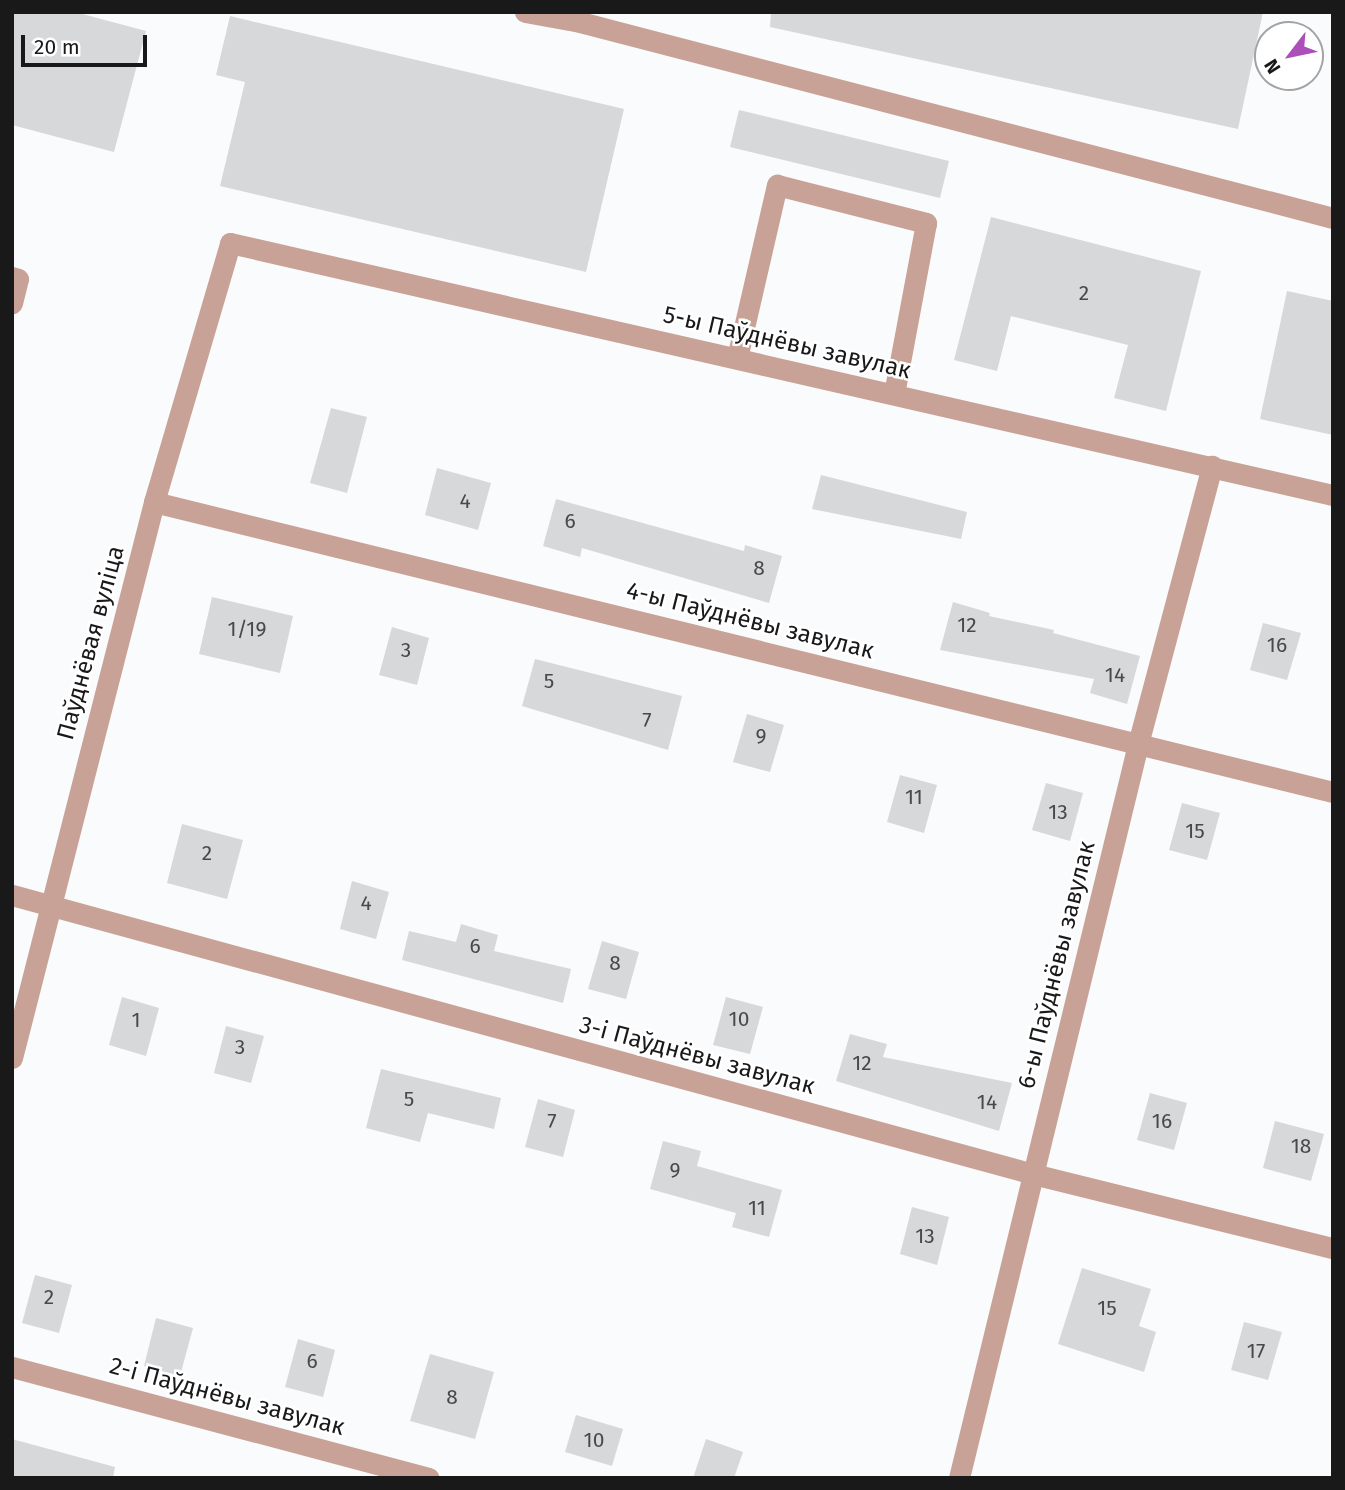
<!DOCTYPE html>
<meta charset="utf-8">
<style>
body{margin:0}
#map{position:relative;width:1345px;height:1490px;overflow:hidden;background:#fafbfd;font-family:"Fira Sans",sans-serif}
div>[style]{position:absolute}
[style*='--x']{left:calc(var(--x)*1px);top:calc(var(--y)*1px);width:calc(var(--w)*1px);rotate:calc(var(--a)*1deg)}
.building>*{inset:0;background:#d7d8da}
.service>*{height:21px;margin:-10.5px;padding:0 10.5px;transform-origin:10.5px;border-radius:10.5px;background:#c8a296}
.minor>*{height:21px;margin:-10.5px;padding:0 10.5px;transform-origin:10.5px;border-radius:10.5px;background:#c8a296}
span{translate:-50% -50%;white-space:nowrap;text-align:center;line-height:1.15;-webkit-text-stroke:5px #fff;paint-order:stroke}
.number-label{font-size:21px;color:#48494a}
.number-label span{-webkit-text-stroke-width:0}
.street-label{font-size:24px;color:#19191a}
.frame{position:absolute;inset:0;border:14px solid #19191a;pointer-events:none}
.north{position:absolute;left:1254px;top:21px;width:70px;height:70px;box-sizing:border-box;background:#fff;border:2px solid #a3a3a3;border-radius:50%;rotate:238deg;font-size:19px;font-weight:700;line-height:28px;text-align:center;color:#19191a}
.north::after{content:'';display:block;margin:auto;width:24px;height:32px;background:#ac4fb9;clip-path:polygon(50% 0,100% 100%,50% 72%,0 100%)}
.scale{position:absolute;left:21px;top:35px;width:126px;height:32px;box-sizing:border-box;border:4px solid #19191a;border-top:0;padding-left:9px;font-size:21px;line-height:24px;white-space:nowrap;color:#19191a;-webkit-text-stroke:5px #fff;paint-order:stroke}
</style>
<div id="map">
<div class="building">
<div style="clip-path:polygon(12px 12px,75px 12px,146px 31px,114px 152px,12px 125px)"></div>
<div style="clip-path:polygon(771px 12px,1263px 12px,1238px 129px,770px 27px)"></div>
<div style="clip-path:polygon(230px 16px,624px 109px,586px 272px,220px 186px,245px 82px,216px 75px)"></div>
<div style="clip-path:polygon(739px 110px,949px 161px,940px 198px,730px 147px)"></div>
<div style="clip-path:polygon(991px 217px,1201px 271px,1166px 411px,1114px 398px,1128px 345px,1011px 316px,997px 371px,954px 360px)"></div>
<div style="clip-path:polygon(1287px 291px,1333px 301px,1333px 435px,1260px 419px)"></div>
<div style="clip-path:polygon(331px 408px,367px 417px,347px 493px,310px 483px)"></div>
<div style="clip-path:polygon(437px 468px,491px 483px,478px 530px,425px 515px)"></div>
<div style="clip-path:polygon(821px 475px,967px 512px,961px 539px,812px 509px)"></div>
<div style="clip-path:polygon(556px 499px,744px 551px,745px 545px,782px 556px,769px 603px,582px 548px,580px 557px,543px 546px)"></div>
<div style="clip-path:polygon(212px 597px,293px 616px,280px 673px,199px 654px)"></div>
<div style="clip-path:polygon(953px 602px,990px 613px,989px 616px,1054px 630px,1053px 633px,1140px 656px,1127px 704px,1090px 693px,1094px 679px,940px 650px)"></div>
<div style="clip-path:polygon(1263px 623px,1301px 633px,1287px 680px,1250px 670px)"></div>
<div style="clip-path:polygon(392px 627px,429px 638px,417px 685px,379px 675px)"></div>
<div style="clip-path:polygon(535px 659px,682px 696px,668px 750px,522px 706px)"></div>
<div style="clip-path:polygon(747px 714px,784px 725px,770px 772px,733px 762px)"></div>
<div style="clip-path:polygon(900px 775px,937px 785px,924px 833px,887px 822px)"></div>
<div style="clip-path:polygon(1046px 783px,1083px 793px,1070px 841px,1032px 830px)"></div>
<div style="clip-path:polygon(1182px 803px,1220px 813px,1207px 860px,1169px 850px)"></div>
<div style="clip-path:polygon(182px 824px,243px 840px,227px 899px,167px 883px)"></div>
<div style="clip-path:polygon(352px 881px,389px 892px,376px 939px,340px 929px)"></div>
<div style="clip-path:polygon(461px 924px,498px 935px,494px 951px,571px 969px,563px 1003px,402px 960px,409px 931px,456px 942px)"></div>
<div style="clip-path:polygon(602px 941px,639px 952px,626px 999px,588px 989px)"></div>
<div style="clip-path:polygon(122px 997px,159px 1008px,146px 1056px,109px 1045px)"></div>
<div style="clip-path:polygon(726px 997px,763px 1007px,750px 1054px,713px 1045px)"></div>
<div style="clip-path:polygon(226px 1026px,264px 1036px,251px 1083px,214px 1073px)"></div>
<div style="clip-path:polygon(850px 1034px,887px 1044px,883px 1057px,1012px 1083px,999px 1131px,836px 1081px)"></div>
<div style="clip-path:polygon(381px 1069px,501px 1098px,494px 1129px,428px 1113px,420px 1142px,366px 1128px)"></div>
<div style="clip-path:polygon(1150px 1093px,1187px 1103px,1174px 1150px,1137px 1140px)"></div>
<div style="clip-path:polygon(538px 1099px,575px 1110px,563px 1157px,525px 1147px)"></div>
<div style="clip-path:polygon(1275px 1121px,1324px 1134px,1311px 1181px,1263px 1168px)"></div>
<div style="clip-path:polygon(663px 1141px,701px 1151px,697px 1166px,782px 1190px,769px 1237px,732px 1227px,736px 1213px,650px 1189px)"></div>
<div style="clip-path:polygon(912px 1207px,949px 1217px,937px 1265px,900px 1254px)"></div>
<div style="clip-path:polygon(1082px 1268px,1151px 1289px,1139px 1326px,1156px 1332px,1144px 1372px,1058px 1344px)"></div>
<div style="clip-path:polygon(35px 1275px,72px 1285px,59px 1333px,22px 1323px)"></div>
<div style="clip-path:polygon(156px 1318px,193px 1328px,180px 1376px,144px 1366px)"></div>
<div style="clip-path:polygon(1244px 1322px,1282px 1332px,1268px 1380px,1231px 1370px)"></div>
<div style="clip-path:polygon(298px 1339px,335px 1350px,323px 1397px,285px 1387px)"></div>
<div style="clip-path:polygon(430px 1354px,494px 1372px,475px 1439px,410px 1421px)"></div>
<div style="clip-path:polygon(576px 1415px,623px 1429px,612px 1466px,565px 1452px)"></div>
<div style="clip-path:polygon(12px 1439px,115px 1467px,113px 1478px,12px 1478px)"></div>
<div style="clip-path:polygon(706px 1439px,743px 1452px,734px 1478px,693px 1478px)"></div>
</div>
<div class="service">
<div style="--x:525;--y:12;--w:56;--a:10.3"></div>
<div style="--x:580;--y:22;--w:778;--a:14.59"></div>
<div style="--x:12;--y:277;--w:6;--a:18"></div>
<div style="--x:18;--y:279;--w:25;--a:104"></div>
<div style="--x:737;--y:358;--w:178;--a:-77"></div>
<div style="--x:777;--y:185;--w:154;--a:14.3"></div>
<div style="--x:926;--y:223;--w:174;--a:100.6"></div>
</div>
<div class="minor">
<div style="--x:154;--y:502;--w:1214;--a:13.82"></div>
<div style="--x:12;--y:895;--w:1058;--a:15.28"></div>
<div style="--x:1033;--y:1174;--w:309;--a:13.9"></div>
<div style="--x:12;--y:1058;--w:574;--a:-75.67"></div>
<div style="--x:154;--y:502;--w:270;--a:-73.6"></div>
<div style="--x:230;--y:243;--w:1131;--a:12.87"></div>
<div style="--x:12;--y:1367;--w:431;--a:14.9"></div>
<div style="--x:959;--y:1478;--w:756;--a:-76.29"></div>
<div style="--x:1138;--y:744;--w:288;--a:-75.1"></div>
</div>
<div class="number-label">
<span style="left:1084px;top:293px">2</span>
<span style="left:465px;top:501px">4</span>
<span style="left:570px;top:521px">6</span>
<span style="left:759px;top:568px">8</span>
<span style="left:967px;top:625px">12</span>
<span style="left:247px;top:629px">1/19</span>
<span style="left:1277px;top:645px">16</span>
<span style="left:406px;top:650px">3</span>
<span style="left:1115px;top:675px">14</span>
<span style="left:549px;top:681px">5</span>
<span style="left:647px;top:720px">7</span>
<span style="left:761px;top:736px">9</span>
<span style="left:914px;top:797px">11</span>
<span style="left:1058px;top:812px">13</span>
<span style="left:1195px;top:831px">15</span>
<span style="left:207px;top:853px">2</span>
<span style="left:366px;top:903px">4</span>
<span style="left:475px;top:946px">6</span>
<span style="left:615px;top:963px">8</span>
<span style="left:739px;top:1019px">10</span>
<span style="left:136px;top:1020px">1</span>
<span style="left:240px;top:1047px">3</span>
<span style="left:862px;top:1063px">12</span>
<span style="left:409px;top:1099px">5</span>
<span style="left:987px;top:1102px">14</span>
<span style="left:552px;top:1121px">7</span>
<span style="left:1162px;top:1121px">16</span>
<span style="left:1301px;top:1146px">18</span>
<span style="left:675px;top:1170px">9</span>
<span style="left:757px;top:1208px">11</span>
<span style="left:925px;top:1236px">13</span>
<span style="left:49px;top:1297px">2</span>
<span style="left:1107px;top:1308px">15</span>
<span style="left:1256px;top:1351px">17</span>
<span style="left:312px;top:1361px">6</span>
<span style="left:452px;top:1397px">8</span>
<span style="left:594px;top:1440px">10</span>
</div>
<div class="street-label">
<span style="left:787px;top:343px;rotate:13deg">5-ы Паўднёвы завулак</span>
<span style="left:750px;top:621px;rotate:14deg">4-ы Паўднёвы завулак</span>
<span style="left:91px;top:643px;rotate:-75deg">Паўднёвая вуліца</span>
<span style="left:1057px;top:965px;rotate:-76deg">6-ы Паўднёвы завулак</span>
<span style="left:697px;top:1056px;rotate:15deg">3-і Паўднёвы завулак</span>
<span style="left:227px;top:1397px;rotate:15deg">2-і Паўднёвы завулак</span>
</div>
<div class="frame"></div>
<div class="north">N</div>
<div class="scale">20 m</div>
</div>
